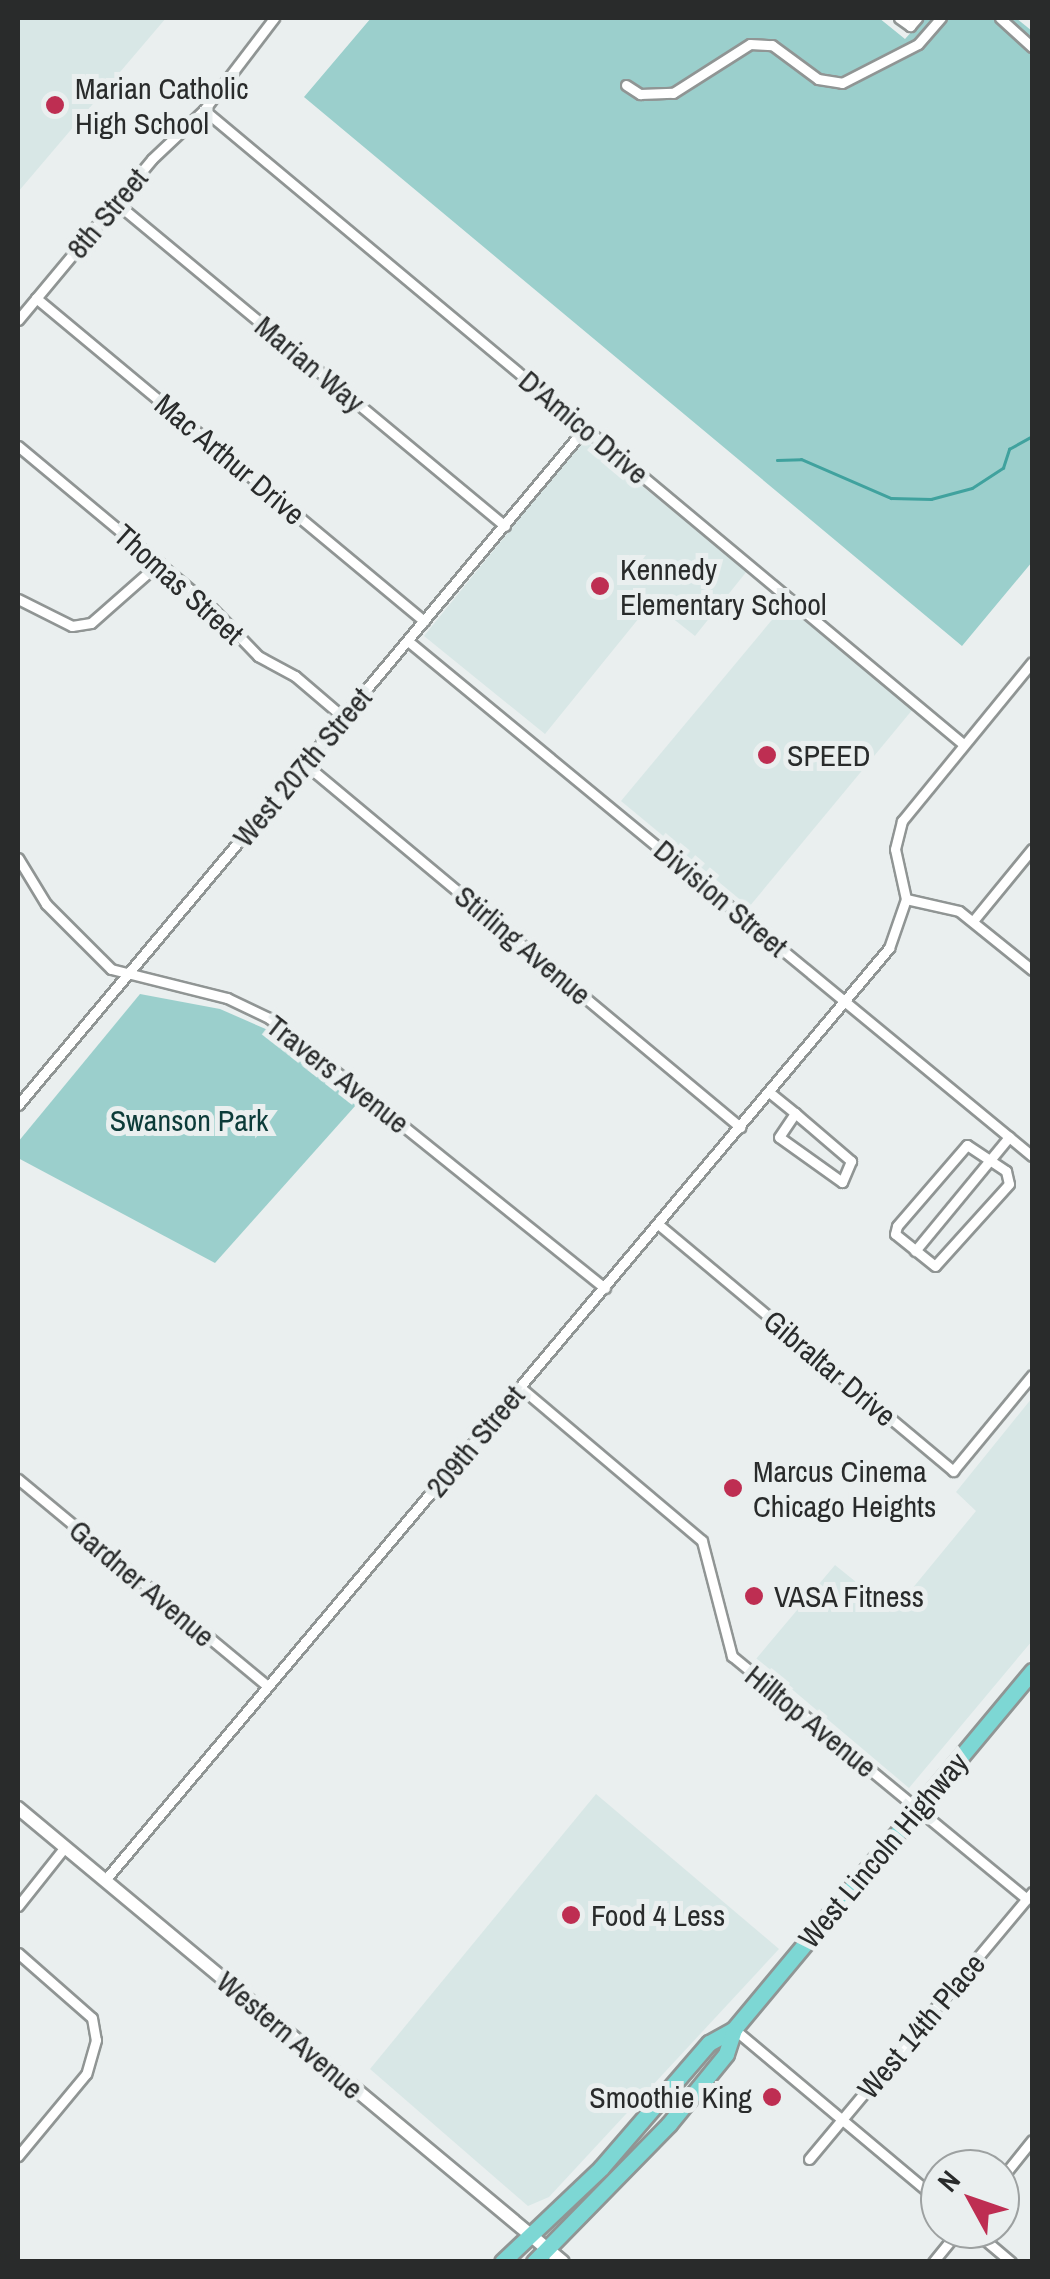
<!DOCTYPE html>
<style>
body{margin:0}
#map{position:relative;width:1050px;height:2279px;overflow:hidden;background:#eaefef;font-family:"Archivo Narrow",sans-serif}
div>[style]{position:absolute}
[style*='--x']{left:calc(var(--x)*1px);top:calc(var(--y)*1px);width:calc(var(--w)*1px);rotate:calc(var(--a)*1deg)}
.built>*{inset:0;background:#d8e7e6}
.green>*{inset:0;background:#9bcfcc}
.stream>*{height:2.5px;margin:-1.25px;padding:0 1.25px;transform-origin:1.25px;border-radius:1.25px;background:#40a29e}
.roads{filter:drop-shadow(2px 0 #909594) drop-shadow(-2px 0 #909594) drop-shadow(0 2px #909594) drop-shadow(0 -2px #909594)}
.minor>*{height:9px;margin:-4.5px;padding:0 4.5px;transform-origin:4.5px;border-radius:4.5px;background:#fff}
.secondary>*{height:12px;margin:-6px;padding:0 6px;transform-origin:6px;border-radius:6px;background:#fff}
.primary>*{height:15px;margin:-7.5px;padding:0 7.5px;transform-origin:7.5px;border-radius:7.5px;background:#7dd7d4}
.dots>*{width:28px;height:28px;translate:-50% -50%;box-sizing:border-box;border:5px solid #eaefef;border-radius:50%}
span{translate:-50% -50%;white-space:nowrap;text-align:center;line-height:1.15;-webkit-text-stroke:10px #eaefef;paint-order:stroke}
.poi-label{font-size:30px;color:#292b2b}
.left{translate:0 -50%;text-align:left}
.right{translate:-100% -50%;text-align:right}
.street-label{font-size:30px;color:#292b2b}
.park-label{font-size:30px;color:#0c3b39}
.frame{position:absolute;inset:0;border:20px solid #292b2b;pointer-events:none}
.north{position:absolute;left:920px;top:2149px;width:100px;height:100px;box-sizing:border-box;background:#eaefef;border:2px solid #9da1a1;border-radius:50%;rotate:310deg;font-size:28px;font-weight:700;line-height:40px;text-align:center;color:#292b2b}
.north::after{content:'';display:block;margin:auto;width:35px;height:45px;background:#be2e52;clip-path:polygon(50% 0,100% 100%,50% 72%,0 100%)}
</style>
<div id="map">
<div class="built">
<div style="clip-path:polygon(18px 18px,166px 18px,18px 192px)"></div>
<div style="clip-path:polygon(584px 439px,747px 571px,695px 636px,652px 602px,545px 734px,424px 636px)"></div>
<div style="clip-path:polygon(786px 603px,913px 709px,749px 907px,621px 801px)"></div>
<div style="clip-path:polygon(1032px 1398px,1032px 1641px,909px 1788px,756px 1659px,835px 1565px,893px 1612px,976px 1511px,956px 1492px)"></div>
<div style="clip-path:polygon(596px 1794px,779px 1949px,549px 2197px,528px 2206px,370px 2069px)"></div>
</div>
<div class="green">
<div style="clip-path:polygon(371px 18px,879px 18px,905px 39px,924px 18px,1016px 18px,1032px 31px,1032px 562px,962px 646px,304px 97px)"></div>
<div style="clip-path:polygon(140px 994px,220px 1009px,268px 1030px,356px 1105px,215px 1263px,18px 1158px,18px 1142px)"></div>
</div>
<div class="stream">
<div style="--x:777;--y:460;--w:24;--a:-2"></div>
<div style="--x:801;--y:459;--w:98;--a:23.4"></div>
<div style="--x:891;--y:498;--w:40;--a:1.4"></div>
<div style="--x:931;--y:499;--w:42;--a:-15"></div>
<div style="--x:972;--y:488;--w:37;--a:-33"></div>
<div style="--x:1003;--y:468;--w:20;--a:-72"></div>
<div style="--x:1009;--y:449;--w:26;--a:-29"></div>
</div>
<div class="roads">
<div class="minor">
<div style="--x:899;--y:18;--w:14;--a:36"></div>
<div style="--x:910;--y:26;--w:11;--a:-49"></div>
<div style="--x:1000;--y:18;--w:43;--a:42.2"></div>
<div style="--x:626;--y:85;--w:17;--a:33"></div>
<div style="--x:640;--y:94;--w:33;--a:-2"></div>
<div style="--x:673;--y:93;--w:91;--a:-32.5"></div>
<div style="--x:750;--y:44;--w:22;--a:3"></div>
<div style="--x:772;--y:45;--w:57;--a:36.5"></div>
<div style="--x:818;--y:79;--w:24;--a:9"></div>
<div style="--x:842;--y:83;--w:85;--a:-27.2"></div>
<div style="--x:918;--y:44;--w:35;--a:-49"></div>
<div style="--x:204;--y:110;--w:989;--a:39.87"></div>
<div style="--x:115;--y:202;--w:507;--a:39.72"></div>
<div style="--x:36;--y:298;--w:505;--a:39.78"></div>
<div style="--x:18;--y:320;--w:209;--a:-50.2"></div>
<div style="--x:152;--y:159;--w:71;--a:-43.3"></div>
<div style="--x:204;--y:110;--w:116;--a:-52.7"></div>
<div style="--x:18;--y:446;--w:249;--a:39.8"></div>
<div style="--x:209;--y:605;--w:71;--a:46.1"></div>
<div style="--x:258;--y:656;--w:42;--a:28.4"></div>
<div style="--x:295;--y:676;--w:63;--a:40.5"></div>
<div style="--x:18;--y:599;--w:60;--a:26.6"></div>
<div style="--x:72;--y:626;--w:19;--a:-9"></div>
<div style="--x:91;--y:623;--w:91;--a:-41.4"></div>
<div style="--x:408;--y:641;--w:809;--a:39.53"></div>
<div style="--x:305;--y:764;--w:567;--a:39.84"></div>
<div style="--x:18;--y:858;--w:54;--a:58.7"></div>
<div style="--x:46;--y:904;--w:92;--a:45"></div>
<div style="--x:111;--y:969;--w:120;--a:14"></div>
<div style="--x:227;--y:998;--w:47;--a:25.5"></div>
<div style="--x:269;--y:1018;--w:431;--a:38.8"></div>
<div style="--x:906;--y:899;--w:54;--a:12.8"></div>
<div style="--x:959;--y:911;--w:94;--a:38.9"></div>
<div style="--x:973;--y:921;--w:93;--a:-50.7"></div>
<div style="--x:769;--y:1092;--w:33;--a:39"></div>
<div style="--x:795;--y:1113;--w:74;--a:40.6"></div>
<div style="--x:851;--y:1161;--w:23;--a:113"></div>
<div style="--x:842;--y:1182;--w:77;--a:-144.5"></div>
<div style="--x:779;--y:1137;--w:29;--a:-56"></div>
<div style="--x:18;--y:1105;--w:883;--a:-50.05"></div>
<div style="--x:967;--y:1145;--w:47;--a:33.7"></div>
<div style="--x:1006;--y:1171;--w:13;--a:77"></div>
<div style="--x:1009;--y:1184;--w:110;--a:132.1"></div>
<div style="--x:935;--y:1266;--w:51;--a:-141.3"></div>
<div style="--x:895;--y:1234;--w:8;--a:-76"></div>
<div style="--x:897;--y:1226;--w:107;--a:-49.2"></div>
<div style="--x:658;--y:1224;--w:385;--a:39.9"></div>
<div style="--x:953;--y:1471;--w:124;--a:-50.5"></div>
<div style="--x:915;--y:1251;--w:148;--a:-50.5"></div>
<div style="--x:520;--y:1387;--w:238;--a:40.2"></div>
<div style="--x:702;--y:1541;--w:119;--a:75.4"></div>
<div style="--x:732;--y:1656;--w:382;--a:39.5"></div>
<div style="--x:18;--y:1479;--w:324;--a:39.7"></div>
<div style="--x:105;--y:1880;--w:1218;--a:-49.93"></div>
<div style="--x:889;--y:948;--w:52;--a:-70.9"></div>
<div style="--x:906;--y:899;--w:51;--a:-102.4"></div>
<div style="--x:895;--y:849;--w:29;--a:-76"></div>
<div style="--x:902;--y:821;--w:205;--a:-50.7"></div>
<div style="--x:18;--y:1906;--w:75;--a:-51.5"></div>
<div style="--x:18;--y:1953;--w:98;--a:41.3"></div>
<div style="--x:92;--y:2018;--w:22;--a:80"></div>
<div style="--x:96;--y:2040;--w:35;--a:106"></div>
<div style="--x:86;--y:2074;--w:107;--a:129.7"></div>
<div style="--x:734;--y:2029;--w:269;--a:40"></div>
<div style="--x:809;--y:2159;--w:348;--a:-50.1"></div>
<div style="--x:1000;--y:2180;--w:51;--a:-51.3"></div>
<div style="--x:972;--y:2229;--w:51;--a:40.2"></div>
<div style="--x:933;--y:2262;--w:43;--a:-50.7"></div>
</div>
<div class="secondary">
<div style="--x:18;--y:1808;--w:709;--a:39.8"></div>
</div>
<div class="primary">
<div style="--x:502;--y:2262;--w:137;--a:-43.5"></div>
<div style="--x:601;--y:2168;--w:165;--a:-49.2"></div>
<div style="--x:709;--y:2043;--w:29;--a:-29"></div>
<div style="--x:734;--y:2029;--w:466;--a:-50.2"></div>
<div style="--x:534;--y:2262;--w:193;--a:-45.6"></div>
<div style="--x:669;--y:2124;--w:90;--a:-50.8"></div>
<div style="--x:726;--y:2054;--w:26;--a:-72"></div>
</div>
</div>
<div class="dots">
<div style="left:55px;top:105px;background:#be2e52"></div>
<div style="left:600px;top:586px;background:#be2e52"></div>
<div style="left:767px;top:755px;background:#be2e52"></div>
<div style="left:733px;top:1488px;background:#be2e52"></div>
<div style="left:754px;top:1596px;background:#be2e52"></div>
<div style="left:571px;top:1915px;background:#be2e52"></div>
<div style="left:772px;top:2097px;background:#be2e52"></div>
</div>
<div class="poi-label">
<span class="left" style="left:75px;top:105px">Marian Catholic<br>High School</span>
<span class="left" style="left:620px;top:586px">Kennedy<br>Elementary School</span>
<span class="left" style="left:787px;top:755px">SPEED</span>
<span class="left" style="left:753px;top:1488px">Marcus Cinema<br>Chicago Heights</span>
<span class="left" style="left:774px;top:1596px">VASA Fitness</span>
<span class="left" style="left:591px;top:1915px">Food 4 Less</span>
<span class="right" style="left:752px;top:2097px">Smoothie King</span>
</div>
<div class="street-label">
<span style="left:107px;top:213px;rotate:-50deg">8th Street</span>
<span style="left:310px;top:364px;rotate:40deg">Marian Way</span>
<span style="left:584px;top:427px;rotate:40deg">D'Amico Drive</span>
<span style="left:230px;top:459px;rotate:40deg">Mac Arthur Drive</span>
<span style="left:179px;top:584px;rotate:42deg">Thomas Street</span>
<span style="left:302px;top:767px;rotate:-50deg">West 207th Street</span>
<span style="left:721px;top:898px;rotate:40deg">Division Street</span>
<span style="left:523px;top:945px;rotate:40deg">Stirling Avenue</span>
<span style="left:338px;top:1074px;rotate:38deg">Travers Avenue</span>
<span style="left:830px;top:1368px;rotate:40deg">Gibraltar Drive</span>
<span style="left:475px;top:1441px;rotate:-50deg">209th Street</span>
<span style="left:142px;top:1583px;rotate:40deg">Gardner Avenue</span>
<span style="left:811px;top:1721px;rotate:39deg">Hilltop Avenue</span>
<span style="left:883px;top:1850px;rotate:-50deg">West Lincoln Highway</span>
<span style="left:921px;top:2026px;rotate:-50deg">West 14th Place</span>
<span style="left:290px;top:2035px;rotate:40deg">Western Avenue</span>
</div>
<div class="park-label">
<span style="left:189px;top:1120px">Swanson Park</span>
</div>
<div class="frame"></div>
<div class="north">N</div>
</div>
